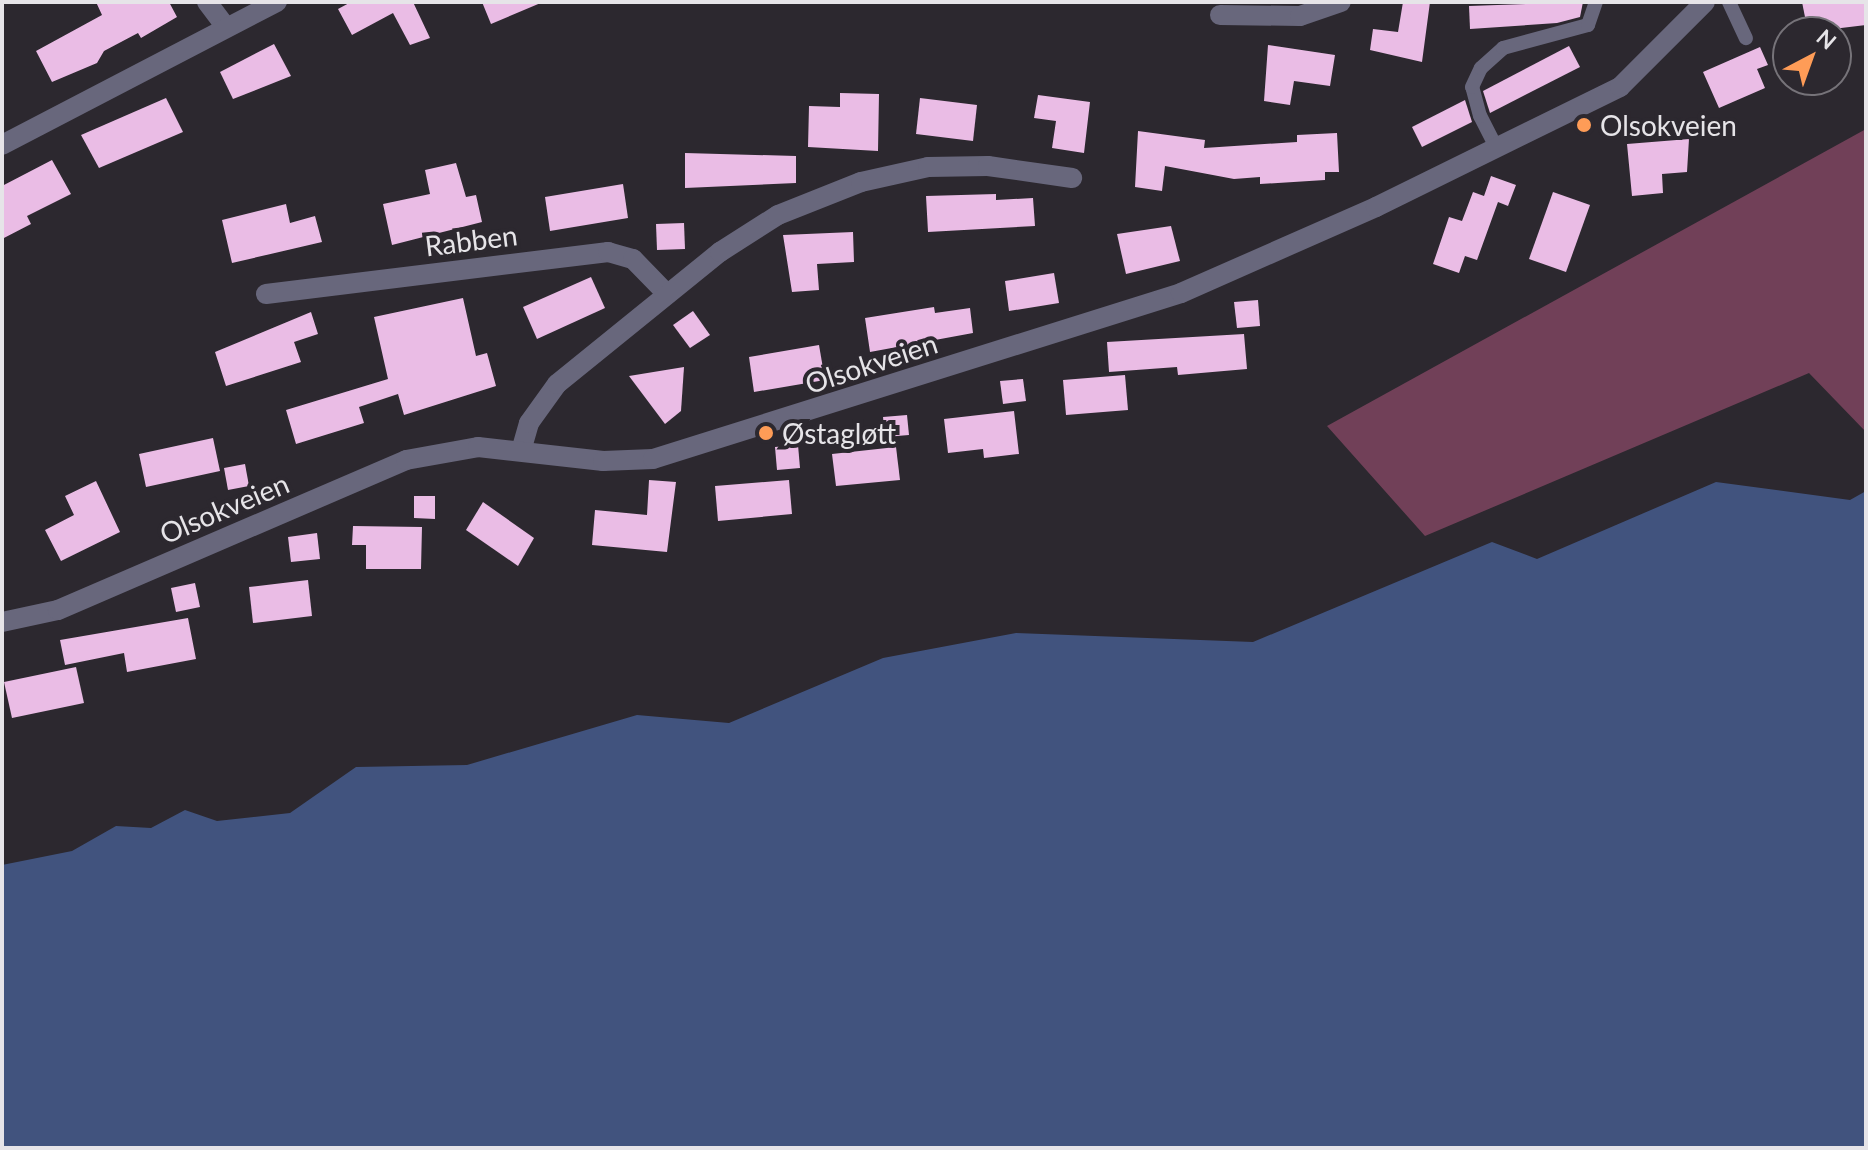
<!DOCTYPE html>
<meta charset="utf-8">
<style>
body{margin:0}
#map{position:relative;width:1868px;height:1150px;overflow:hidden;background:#2c282f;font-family:Lato,sans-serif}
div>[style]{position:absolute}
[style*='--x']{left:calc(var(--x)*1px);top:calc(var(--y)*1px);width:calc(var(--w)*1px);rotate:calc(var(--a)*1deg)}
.forest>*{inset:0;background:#714058}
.water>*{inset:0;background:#41537e}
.building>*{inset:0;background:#eabce5}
.service>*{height:14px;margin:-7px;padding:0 7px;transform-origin:7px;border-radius:7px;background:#68677c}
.minor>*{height:20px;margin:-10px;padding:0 10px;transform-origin:10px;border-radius:10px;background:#68677c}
.dots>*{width:22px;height:22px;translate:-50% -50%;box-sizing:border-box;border:4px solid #2c282f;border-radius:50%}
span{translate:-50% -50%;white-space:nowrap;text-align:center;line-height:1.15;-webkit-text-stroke:8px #2c282f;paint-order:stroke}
.poi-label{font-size:28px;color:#e6e4e8}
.left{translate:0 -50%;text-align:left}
.street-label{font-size:28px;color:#e6e4e8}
.frame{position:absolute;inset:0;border:4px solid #e6e4e8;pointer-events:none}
.north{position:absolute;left:1772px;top:16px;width:80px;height:80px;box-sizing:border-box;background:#2c282f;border:2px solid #767379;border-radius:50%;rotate:41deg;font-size:22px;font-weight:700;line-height:32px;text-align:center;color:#e6e4e8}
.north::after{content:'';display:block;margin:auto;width:28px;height:36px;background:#fe9c57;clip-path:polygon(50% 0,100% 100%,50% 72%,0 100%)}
</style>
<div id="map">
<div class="forest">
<div style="clip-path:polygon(1866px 129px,1866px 432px,1809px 373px,1425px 536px,1327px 426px)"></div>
</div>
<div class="water">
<div style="clip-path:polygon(1716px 482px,1850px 500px,1866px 491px,1866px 1148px,2px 1148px,2px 865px,72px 851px,116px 826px,151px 828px,185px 810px,217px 821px,290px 813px,356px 767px,467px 765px,637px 715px,729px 723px,883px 658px,1016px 633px,1253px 642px,1492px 542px,1537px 559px)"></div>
</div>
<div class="building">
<div style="clip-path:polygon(96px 2px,169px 2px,177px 17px,141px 38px,138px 33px,104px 51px,97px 63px,52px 82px,36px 51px,102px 15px)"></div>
<div style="clip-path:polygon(351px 2px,413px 2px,430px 38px,410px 45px,393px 13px,352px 35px,338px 9px)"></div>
<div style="clip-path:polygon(482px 2px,543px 2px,491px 24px)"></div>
<div style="clip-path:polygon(1403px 2px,1430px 2px,1422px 62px,1370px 50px,1373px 29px,1398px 32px)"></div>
<div style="clip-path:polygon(1583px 2px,1580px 17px,1557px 23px,1470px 29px,1469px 6px)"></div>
<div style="clip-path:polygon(1802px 2px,1866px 2px,1866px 25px,1808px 32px)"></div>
<div style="clip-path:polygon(274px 44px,291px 76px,233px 99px,220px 72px)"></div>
<div style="clip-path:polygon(1268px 45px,1335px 55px,1330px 86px,1294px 81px,1290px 105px,1264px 101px)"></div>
<div style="clip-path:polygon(1569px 46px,1580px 67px,1490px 113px,1483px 91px)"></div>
<div style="clip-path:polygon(1760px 47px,1768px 65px,1757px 69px,1765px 88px,1719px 108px,1703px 72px)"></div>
<div style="clip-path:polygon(840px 93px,879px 94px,878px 151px,808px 147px,809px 106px,840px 107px)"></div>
<div style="clip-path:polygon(1038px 95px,1090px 102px,1084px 153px,1052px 148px,1056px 121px,1034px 118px)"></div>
<div style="clip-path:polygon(166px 98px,183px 132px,99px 168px,81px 135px)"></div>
<div style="clip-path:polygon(920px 98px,977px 105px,973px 141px,916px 134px)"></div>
<div style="clip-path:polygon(1465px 100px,1472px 122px,1422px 147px,1412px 127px)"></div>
<div style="clip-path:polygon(1138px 131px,1205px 140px,1204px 148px,1297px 142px,1297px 135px,1337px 133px,1339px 172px,1325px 172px,1325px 180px,1260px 184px,1260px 177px,1234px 179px,1165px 166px,1162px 191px,1135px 187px)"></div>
<div style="clip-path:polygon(1689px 139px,1687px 172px,1662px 174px,1663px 193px,1632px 196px,1627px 144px)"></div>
<div style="clip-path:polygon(685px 153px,796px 156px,796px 183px,685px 188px)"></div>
<div style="clip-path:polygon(52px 160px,71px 194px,27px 216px,31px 224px,2px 239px,2px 186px)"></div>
<div style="clip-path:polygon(456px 163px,466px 197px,476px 195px,482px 222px,392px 245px,383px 204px,430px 194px,425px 170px)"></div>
<div style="clip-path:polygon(1491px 176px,1516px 185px,1508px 206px,1498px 202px,1477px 260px,1465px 256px,1459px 273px,1433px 264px,1449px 217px,1462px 221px,1473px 192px,1484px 196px)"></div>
<div style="clip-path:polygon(623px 184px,628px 218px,550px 231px,545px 197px)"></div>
<div style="clip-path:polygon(1553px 192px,1590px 205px,1566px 272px,1529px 259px)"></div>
<div style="clip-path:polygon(996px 194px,996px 200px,1033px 198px,1035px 226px,928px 232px,926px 196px)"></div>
<div style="clip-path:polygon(286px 204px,290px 223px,315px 216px,322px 242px,232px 263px,222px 220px)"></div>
<div style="clip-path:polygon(684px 223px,685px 249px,657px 250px,656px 224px)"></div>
<div style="clip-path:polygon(1171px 226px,1180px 261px,1126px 274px,1117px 234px)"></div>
<div style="clip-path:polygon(853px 232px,854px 262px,817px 264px,819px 290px,792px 292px,783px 235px)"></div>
<div style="clip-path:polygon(1054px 273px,1059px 303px,1009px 311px,1005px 281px)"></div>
<div style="clip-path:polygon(591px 277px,605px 308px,537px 339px,523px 307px)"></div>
<div style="clip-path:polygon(463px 298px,476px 356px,487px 353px,496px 386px,404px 415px,398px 394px,359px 407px,364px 423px,296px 444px,286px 410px,388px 379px,374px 317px)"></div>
<div style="clip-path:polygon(1258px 300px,1260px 326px,1237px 328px,1234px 302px)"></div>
<div style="clip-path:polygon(934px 307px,935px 313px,970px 308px,973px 333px,870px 352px,865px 318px)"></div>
<div style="clip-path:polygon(693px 311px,710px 335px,690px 348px,673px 325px)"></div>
<div style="clip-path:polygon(311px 312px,318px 334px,294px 342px,301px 362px,226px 386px,215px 352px)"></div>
<div style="clip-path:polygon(1244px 334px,1247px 369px,1178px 375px,1177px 367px,1109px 372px,1107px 342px)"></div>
<div style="clip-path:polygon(819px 345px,825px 380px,754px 392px,749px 357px)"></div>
<div style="clip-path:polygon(684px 367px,681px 411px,665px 424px,629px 376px)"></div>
<div style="clip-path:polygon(1125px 375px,1128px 410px,1066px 415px,1063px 380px)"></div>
<div style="clip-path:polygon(1023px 379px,1026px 401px,1003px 404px,1000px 381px)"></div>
<div style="clip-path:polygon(1014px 411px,1019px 454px,984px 458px,983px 449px,948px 453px,944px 419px)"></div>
<div style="clip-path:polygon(907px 415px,909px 435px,885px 437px,883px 417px)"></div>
<div style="clip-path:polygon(213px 438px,220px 471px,146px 487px,139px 454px)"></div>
<div style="clip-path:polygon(798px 445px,800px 468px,777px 470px,775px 447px)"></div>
<div style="clip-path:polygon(896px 447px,900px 480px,836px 486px,832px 454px)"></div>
<div style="clip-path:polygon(245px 464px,249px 486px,228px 490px,224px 468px)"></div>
<div style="clip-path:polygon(649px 480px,676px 482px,667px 552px,592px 545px,595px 510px,647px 515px)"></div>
<div style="clip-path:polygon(789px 480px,792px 514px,718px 521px,715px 486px)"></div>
<div style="clip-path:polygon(96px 481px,120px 532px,61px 561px,45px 530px,74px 515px,65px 496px)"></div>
<div style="clip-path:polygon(414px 496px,435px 496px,435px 519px,414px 518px)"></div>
<div style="clip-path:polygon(483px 502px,534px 538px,518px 566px,466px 530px)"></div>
<div style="clip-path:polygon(353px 526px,422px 527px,421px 569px,366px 569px,366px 545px,352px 545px)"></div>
<div style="clip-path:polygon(317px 533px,320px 559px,291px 562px,288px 537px)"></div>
<div style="clip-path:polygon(308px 580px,312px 616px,253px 623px,249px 587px)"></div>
<div style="clip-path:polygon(195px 583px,200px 607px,176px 612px,171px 588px)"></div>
<div style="clip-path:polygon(188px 618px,196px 659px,127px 672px,124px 653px,65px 665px,60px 640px)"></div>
<div style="clip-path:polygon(76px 667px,84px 703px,12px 718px,4px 682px)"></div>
</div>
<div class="service">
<div style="--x:1729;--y:2;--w:40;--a:65"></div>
<div style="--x:1497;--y:149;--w:37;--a:-117"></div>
<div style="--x:1480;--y:116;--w:30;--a:-105"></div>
<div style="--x:1472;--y:87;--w:21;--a:-65"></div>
<div style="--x:1481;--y:68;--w:30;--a:-42"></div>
<div style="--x:1503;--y:48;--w:88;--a:-15.1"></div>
<div style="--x:1588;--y:25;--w:24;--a:-71"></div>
</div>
<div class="minor">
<div style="--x:207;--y:2;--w:31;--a:53"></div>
<div style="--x:1220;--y:15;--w:80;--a:0.7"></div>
<div style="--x:1300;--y:16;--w:43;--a:-18.9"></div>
<div style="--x:2;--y:145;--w:310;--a:-27.5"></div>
<div style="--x:266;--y:294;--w:345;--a:-7"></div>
<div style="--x:608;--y:252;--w:26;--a:16"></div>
<div style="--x:633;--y:259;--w:49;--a:45.8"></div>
<div style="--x:521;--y:451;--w:29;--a:-74"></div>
<div style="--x:529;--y:423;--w:48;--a:-54.3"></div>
<div style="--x:557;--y:384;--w:210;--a:-39"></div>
<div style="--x:720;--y:252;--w:69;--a:-32.5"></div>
<div style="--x:778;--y:215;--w:89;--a:-21.7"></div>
<div style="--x:861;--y:182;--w:69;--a:-12.6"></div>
<div style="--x:928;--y:167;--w:60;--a:-1"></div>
<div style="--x:988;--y:166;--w:85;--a:8.1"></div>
<div style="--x:2;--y:622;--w:57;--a:-12.1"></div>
<div style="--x:58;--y:610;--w:379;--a:-23.3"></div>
<div style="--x:406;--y:460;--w:73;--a:-10.2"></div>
<div style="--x:478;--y:447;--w:126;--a:6.4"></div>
<div style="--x:603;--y:461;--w:50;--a:-2.3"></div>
<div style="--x:653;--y:459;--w:553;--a:-17.45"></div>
<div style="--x:1181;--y:293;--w:213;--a:-23.8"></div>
<div style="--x:1376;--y:207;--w:272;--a:-26.2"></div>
<div style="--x:1620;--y:87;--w:120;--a:-45"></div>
</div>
<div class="dots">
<div style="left:1584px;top:125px;background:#fe9c57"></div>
<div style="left:766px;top:433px;background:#fe9c57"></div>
</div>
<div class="poi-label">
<span class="left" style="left:1600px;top:125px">Olsokveien</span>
<span class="left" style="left:782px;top:433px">Østagløtt</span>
</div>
<div class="street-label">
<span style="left:471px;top:240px;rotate:-7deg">Rabben</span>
<span style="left:871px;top:363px;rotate:-18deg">Olsokveien</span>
<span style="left:224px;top:508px;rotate:-23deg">Olsokveien</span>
</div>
<div class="frame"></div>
<div class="north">N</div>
</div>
